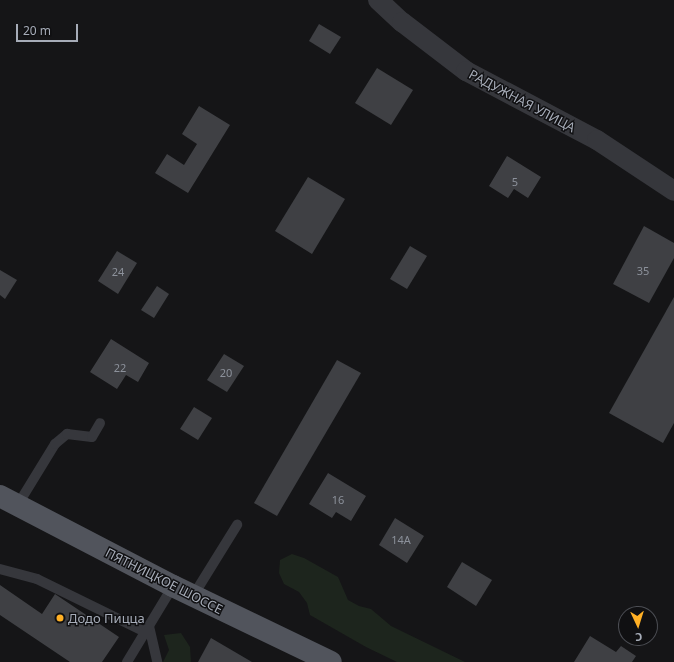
<!DOCTYPE html>
<meta charset="utf-8">
<style>
body{margin:0}
#map{position:relative;width:674px;height:662px;overflow:hidden;background:#151517;font-family:"Noto Sans",sans-serif}
div>[style]{position:absolute}
[style*='--x']{left:calc(var(--x)*1px);top:calc(var(--y)*1px);width:calc(var(--w)*1px);rotate:calc(var(--a)*1deg)}
.green>*{inset:0;background:#1d251d}
.building>*{inset:0;background:#3f4044}
.service>*{height:10px;margin:-5px;padding:0 5px;transform-origin:5px;border-radius:5px;background:#36373c}
.minor>*{height:20px;margin:-10px;padding:0 10px;transform-origin:10px;border-radius:10px;background:#36373c}
.primary>*{height:22px;margin:-11px;padding:0 11px;transform-origin:11px;border-radius:11px;background:#51545c}
.dots>*{width:11px;height:11px;translate:-50% -50%;box-sizing:border-box;border:2px solid #101012;border-radius:50%}
span{translate:-50% -50%;white-space:nowrap;text-align:center;line-height:1.15;-webkit-text-stroke:3px #101012;paint-order:stroke}
.number-label{font-size:11px;color:#8c919b}
.number-label span{-webkit-text-stroke-width:0}
.street-label{font-size:13px;color:#a6acb8}
.poi-label{font-size:13px;color:#a6acb8}
.left{translate:0 -50%;text-align:left}
.north{position:absolute;left:618px;top:606px;width:40px;height:40px;box-sizing:border-box;background:#101012;border:1px solid #4c4e54;border-radius:50%;rotate:176deg;font-size:11px;font-weight:700;line-height:16px;text-align:center;color:#a6acb8}
.north::after{content:'';display:block;margin:auto;width:14px;height:18px;background:#ffb025;clip-path:polygon(50% 0,100% 100%,50% 72%,0 100%)}
.scale{position:absolute;left:16px;top:24px;width:62px;height:18px;box-sizing:border-box;border:2px solid #a6acb8;border-top:0;padding-left:5px;font-size:12px;line-height:14px;white-space:nowrap;color:#a6acb8;-webkit-text-stroke:3px #101012;paint-order:stroke}
</style>
<div id="map">
<div class="green">
<div style="clip-path:polygon(292px 554px,304px 558px,338px 577px,348px 600px,359px 606px,371px 609px,391px 626px,465px 662px,397px 662px,366px 647px,310px 615px,307px 603px,299px 592px,284px 584px,279px 573px,280px 560px)"></div>
<div style="clip-path:polygon(181px 633px,190px 647px,191px 662px,163px 662px,169px 650px,164px 635px)"></div>
</div>
<div class="building">
<div style="clip-path:polygon(319px 24px,341px 37px,330px 54px,309px 41px)"></div>
<div style="clip-path:polygon(377px 68px,413px 90px,391px 125px,355px 103px)"></div>
<div style="clip-path:polygon(199px 106px,230px 125px,188px 193px,155px 173px,167px 154px,184px 165px,197px 144px,182px 134px)"></div>
<div style="clip-path:polygon(507px 156px,541px 177px,528px 198px,514px 189px,508px 198px,489px 186px)"></div>
<div style="clip-path:polygon(308px 177px,345px 199px,312px 254px,275px 231px)"></div>
<div style="clip-path:polygon(644px 226px,674px 243px,674px 258px,649px 303px,613px 284px)"></div>
<div style="clip-path:polygon(410px 246px,427px 256px,407px 289px,390px 279px)"></div>
<div style="clip-path:polygon(117px 251px,137px 263px,118px 294px,98px 281px)"></div>
<div style="clip-path:polygon(0 270px,17px 280px,5px 299px,0 295px)"></div>
<div style="clip-path:polygon(157px 286px,169px 294px,154px 318px,141px 310px)"></div>
<div style="clip-path:polygon(674px 297px,674px 423px,663px 443px,609px 413px)"></div>
<div style="clip-path:polygon(111px 339px,149px 363px,138px 382px,126px 375px,117px 389px,90px 372px)"></div>
<div style="clip-path:polygon(224px 354px,244px 366px,227px 392px,207px 380px)"></div>
<div style="clip-path:polygon(337px 360px,361px 373px,277px 516px,254px 503px)"></div>
<div style="clip-path:polygon(194px 407px,212px 418px,198px 440px,180px 429px)"></div>
<div style="clip-path:polygon(328px 473px,366px 496px,351px 521px,336px 512px,332px 518px,309px 504px)"></div>
<div style="clip-path:polygon(395px 518px,424px 536px,407px 563px,379px 545px)"></div>
<div style="clip-path:polygon(462px 562px,492px 580px,476px 606px,447px 587px)"></div>
<div style="clip-path:polygon(0 585px,42px 614px,55px 594px,119px 637px,102px 662px,70px 662px,0 615px)"></div>
<div style="clip-path:polygon(590px 636px,616px 652px,621px 646px,636px 656px,632px 662px,574px 662px)"></div>
<div style="clip-path:polygon(211px 638px,252px 662px,198px 662px)"></div>
</div>
<div class="service">
<div style="--x:17;--y:506;--w:73;--a:-58.5"></div>
<div style="--x:55;--y:444;--w:16;--a:-40"></div>
<div style="--x:67;--y:434;--w:25;--a:7"></div>
<div style="--x:92;--y:437;--w:16;--a:-60"></div>
<div style="--x:0;--y:569;--w:38;--a:15"></div>
<div style="--x:37;--y:579;--w:120;--a:26.1"></div>
<div style="--x:193;--y:596;--w:84;--a:-58.2"></div>
<div style="--x:149;--y:626;--w:37;--a:77"></div>
<div style="--x:127;--y:662;--w:89;--a:-58.8"></div>
</div>
<div class="minor">
<div style="--x:378;--y:0;--w:33;--a:43"></div>
<div style="--x:402;--y:22;--w:81;--a:37.4"></div>
<div style="--x:466;--y:71;--w:148;--a:27.8"></div>
<div style="--x:597;--y:140;--w:92;--a:33.5"></div>
</div>
<div class="primary">
<div style="--x:0;--y:496;--w:195;--a:27.5"></div>
<div style="--x:173;--y:586;--w:175;--a:25.7"></div>
</div>
<div class="dots">
<div style="left:60px;top:618px;background:#ffb025"></div>
</div>
<div class="number-label">
<span style="left:515px;top:182px">5</span>
<span style="left:643px;top:271px">35</span>
<span style="left:118px;top:272px">24</span>
<span style="left:120px;top:368px">22</span>
<span style="left:226px;top:373px">20</span>
<span style="left:338px;top:500px">16</span>
<span style="left:401px;top:540px">14А</span>
</div>
<div class="street-label">
<span style="left:522px;top:101px;rotate:28deg">РАДУЖНАЯ УЛИЦА</span>
<span style="left:164px;top:581px;rotate:27deg">ПЯТНИЦКОЕ ШОССЕ</span>
</div>
<div class="poi-label">
<span class="left" style="left:68px;top:618px">Додо Пицца</span>
</div>
<div class="north">С</div>
<div class="scale">20 m</div>
</div>
